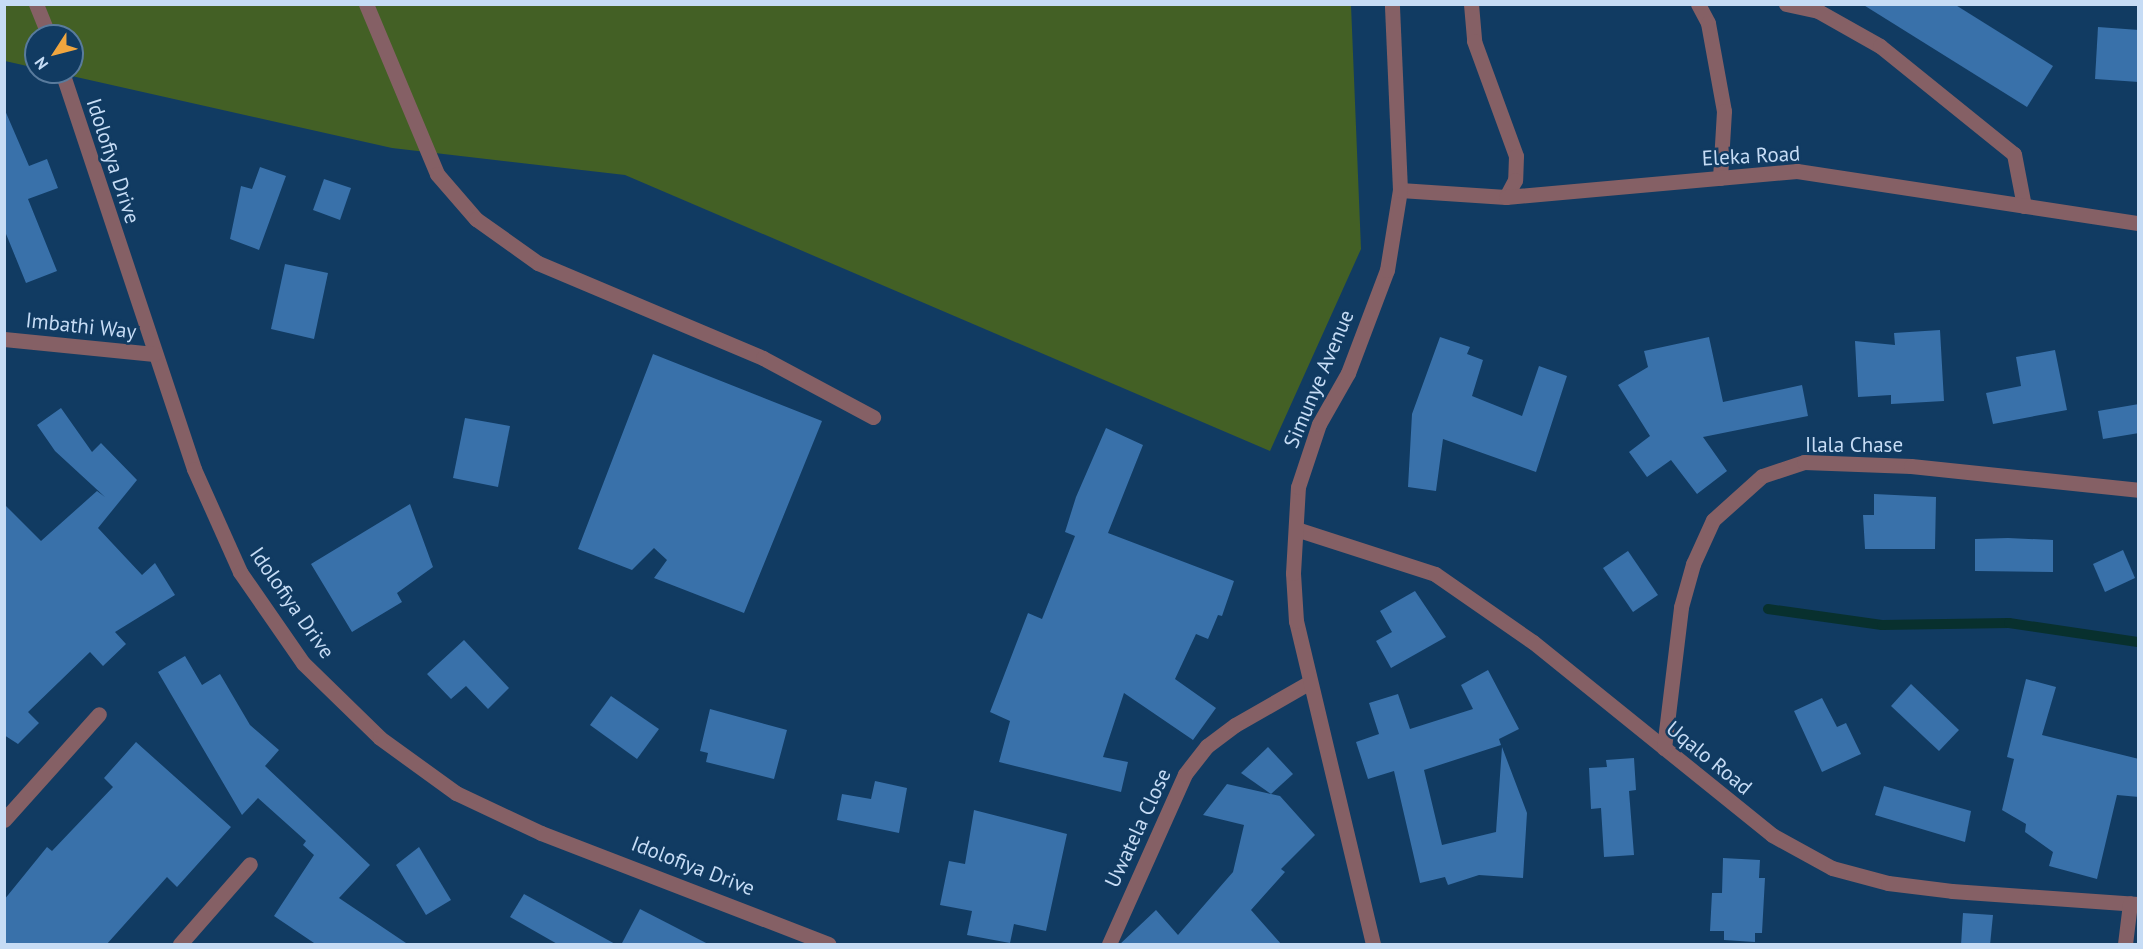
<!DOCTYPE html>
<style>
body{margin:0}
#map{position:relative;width:2143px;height:949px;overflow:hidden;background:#113b62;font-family:"PT Sans",sans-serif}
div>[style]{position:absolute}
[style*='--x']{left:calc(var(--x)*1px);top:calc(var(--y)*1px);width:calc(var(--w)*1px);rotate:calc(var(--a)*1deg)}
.green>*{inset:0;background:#436025}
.stream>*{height:10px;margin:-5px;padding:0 5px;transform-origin:5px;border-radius:5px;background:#08302e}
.building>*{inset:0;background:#3971aa}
.service>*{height:15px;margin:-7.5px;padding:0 7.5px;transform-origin:7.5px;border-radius:7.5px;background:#856065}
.minor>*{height:15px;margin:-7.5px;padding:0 7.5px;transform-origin:7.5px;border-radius:7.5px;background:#856065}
span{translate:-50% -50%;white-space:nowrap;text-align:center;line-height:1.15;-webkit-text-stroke:5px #113b62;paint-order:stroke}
.street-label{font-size:21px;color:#c6dcf5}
.frame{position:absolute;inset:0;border:6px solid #c6dcf5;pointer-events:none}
.north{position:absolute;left:24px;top:24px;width:60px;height:60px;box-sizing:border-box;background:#113b62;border:2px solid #597b9d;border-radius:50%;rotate:234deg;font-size:16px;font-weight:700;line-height:24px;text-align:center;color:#c6dcf5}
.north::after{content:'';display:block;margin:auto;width:21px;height:27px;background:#f1a63f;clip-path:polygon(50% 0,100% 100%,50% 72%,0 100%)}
</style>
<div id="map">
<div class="green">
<div style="clip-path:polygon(5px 4px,1351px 5px,1361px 249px,1270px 451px,625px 175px,392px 148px,54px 72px,72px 72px,72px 36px,36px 36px,36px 68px,5px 61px)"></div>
</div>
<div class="stream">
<div style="--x:1768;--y:609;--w:115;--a:8"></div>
<div style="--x:1882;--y:625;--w:127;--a:-0.9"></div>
<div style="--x:2009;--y:623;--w:130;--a:8.4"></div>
</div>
<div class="building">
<div style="clip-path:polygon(1862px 4px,1954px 4px,2053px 66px,2027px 107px)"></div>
<div style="clip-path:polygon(2098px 27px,2139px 30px,2139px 82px,2095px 79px)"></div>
<div style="clip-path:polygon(4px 108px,29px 166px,47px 159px,58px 188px,28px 199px,57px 271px,26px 283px,4px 229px)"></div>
<div style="clip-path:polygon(260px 167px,286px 176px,259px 250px,230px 239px,241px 186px,252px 189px)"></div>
<div style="clip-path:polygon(324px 179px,351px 188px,340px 220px,313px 210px)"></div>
<div style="clip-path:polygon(285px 264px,328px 273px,314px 339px,271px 329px)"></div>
<div style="clip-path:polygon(1940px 330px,1944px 401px,1891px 404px,1891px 395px,1858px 397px,1855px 341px,1895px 345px,1894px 333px)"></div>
<div style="clip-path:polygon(1440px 337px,1470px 347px,1467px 354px,1483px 360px,1472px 396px,1522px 416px,1539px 366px,1567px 376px,1536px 472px,1443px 439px,1436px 491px,1408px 487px,1412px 414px)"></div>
<div style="clip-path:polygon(1709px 337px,1723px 402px,1802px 385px,1808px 416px,1703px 437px,1727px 471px,1697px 494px,1671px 460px,1647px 477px,1629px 452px,1650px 436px,1618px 385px,1648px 367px,1644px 351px)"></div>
<div style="clip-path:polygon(2055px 350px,2067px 410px,1993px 424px,1986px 393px,2021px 386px,2016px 357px)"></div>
<div style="clip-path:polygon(653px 354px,822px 421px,744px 613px,654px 578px,667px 560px,654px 548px,632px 570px,578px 549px)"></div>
<div style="clip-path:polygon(2139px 404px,2139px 433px,2103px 439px,2098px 411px)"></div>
<div style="clip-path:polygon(61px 408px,92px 452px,101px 443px,137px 480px,98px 528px,142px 575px,155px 563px,175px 595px,115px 632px,126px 644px,103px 666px,90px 652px,28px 712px,39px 723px,18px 744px,4px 735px,4px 504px,41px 541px,97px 491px,105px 497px,55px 451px,37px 425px)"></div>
<div style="clip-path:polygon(465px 418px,510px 426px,498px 487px,453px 478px)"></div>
<div style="clip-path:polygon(1106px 428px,1143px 445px,1108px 533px,1234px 581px,1222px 616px,1218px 615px,1208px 639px,1196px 634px,1175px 679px,1216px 708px,1193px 740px,1124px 693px,1103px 757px,1128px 762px,1121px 792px,999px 762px,1010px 721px,990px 712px,1028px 613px,1042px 619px,1075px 536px,1065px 532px,1076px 497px)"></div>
<div style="clip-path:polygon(1874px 494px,1936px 497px,1935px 549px,1865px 549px,1863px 515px,1874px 515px)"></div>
<div style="clip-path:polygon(410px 504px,433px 567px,397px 593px,402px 602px,352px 632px,311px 564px)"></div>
<div style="clip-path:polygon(2008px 538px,2053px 540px,2053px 572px,1975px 571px,1975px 539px)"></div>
<div style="clip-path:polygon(2123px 550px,2135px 578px,2105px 592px,2093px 564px)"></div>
<div style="clip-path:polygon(1628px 551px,1658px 595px,1633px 612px,1603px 568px)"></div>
<div style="clip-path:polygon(1415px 591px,1446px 637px,1391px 668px,1376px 641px,1392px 632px,1380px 611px)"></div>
<div style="clip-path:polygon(464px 640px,509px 688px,488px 709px,466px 686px,451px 699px,427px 674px)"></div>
<div style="clip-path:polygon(185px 656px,202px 685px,220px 674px,250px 725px,279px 750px,265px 766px,370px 865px,339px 898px,409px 945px,317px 945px,274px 916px,314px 855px,303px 845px,306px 841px,258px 798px,242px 815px,158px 672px)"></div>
<div style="clip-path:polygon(1488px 670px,1519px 729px,1499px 739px,1501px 745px,1424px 770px,1442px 845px,1496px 832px,1502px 747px,1527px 813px,1523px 878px,1479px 875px,1448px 885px,1445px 877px,1420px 883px,1394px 771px,1368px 779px,1356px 742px,1379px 734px,1369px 703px,1398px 694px,1410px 729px,1473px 709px,1461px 685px)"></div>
<div style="clip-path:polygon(2026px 679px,2056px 687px,2042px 735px,2139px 759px,2139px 797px,2117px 795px,2097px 879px,2049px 866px,2053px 852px,2025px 832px,2026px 824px,2002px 810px,2014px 759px,2007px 757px)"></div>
<div style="clip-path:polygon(1911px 684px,1959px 730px,1939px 751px,1891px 706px)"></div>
<div style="clip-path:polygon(611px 696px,659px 729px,637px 759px,590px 725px)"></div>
<div style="clip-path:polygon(1822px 698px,1837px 727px,1846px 723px,1861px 754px,1822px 772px,1794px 711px)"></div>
<div style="clip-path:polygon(710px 709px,787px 730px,774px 779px,706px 762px,708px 753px,700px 751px)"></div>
<div style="clip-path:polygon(136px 742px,231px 827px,177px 887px,167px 877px,106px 945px,4px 945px,4px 900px,47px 847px,52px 851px,113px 787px,104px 778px)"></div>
<div style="clip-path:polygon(1268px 747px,1293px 774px,1271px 794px,1241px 773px)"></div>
<div style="clip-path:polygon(1634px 758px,1636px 790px,1629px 791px,1634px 855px,1604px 857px,1601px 808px,1591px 809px,1589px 768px,1607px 767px,1606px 760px)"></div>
<div style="clip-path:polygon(875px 781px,907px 788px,899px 833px,837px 820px,842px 794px,871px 799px)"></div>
<div style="clip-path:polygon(1227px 784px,1280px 796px,1315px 835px,1281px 869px,1285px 872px,1251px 910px,1282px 945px,1119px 945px,1156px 910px,1178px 935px,1233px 872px,1244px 825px,1203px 815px)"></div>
<div style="clip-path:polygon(1884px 786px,1971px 811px,1965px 842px,1875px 815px)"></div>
<div style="clip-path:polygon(974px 810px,1067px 834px,1046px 931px,1014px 924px,1010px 943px,967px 935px,972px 911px,940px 905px,949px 861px,965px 864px)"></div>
<div style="clip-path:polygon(419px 847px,451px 900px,426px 915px,396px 865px)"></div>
<div style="clip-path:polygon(1723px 858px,1760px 860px,1759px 878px,1765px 878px,1762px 933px,1755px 933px,1755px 942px,1724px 940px,1724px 931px,1710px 931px,1712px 893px,1722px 893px)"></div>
<div style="clip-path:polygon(524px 894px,617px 945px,559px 945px,510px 917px)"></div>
<div style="clip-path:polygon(640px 909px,710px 945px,621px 945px)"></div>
<div style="clip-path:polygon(1963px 913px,1993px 915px,1990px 945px,1961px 945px)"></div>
</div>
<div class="service">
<div style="--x:366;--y:4;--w:184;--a:67.3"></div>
<div style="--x:437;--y:174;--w:60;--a:49.1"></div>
<div style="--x:476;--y:219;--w:76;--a:35.4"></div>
<div style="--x:538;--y:263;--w:244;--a:22.9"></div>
<div style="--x:763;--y:358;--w:125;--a:28.2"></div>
<div style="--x:1471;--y:4;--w:37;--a:85"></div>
<div style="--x:1474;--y:41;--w:122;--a:69.9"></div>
<div style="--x:1516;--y:156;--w:24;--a:92"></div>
<div style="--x:1515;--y:180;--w:19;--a:118"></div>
<div style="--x:1698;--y:4;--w:21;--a:62"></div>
<div style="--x:1708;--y:23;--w:89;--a:79.7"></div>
<div style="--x:1724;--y:111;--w:67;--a:93.4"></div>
<div style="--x:1786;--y:4;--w:33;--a:12"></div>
<div style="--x:1818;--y:11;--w:71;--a:29.4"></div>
<div style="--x:1880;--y:46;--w:172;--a:38.9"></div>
<div style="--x:2014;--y:154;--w:53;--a:79.1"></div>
</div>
<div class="minor">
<div style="--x:36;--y:4;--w:35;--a:68"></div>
<div style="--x:62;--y:72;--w:418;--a:71.6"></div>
<div style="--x:194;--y:469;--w:113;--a:65.9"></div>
<div style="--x:240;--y:572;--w:111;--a:55.3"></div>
<div style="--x:303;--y:663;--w:107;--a:44.2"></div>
<div style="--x:380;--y:738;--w:94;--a:35.9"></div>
<div style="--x:456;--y:793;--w:94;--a:25.2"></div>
<div style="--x:541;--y:833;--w:308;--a:21.1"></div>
<div style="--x:1400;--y:190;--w:106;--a:3.8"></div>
<div style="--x:1506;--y:197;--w:292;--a:-5.1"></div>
<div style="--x:1797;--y:171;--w:345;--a:8.7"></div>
<div style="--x:4;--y:339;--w:151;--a:5.7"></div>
<div style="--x:1296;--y:529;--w:146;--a:17.9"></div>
<div style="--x:1435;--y:574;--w:119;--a:34.8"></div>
<div style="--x:1533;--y:642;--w:307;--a:38.9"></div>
<div style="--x:1772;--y:835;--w:68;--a:28.8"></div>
<div style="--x:1832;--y:868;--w:58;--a:15"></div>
<div style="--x:1888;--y:883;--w:64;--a:7.1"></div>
<div style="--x:1952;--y:891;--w:186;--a:4"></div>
<div style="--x:1664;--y:748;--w:142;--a:-83.1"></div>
<div style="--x:1681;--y:607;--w:45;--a:-74.4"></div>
<div style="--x:1693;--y:564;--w:48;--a:-65.6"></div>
<div style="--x:1713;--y:520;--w:66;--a:-41.9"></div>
<div style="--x:1762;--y:476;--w:44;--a:-18.4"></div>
<div style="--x:1804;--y:462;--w:107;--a:2.1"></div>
<div style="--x:1911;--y:466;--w:228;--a:6"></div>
<div style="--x:4;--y:820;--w:142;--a:-48.1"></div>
<div style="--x:180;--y:944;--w:106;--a:-48.8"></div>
<div style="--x:1109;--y:944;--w:186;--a:-65.9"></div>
<div style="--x:1185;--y:774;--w:36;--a:-52"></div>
<div style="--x:1207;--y:746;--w:35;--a:-37"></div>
<div style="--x:1235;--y:725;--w:86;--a:-29.8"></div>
<div style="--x:1373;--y:944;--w:332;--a:-103.4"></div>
<div style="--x:1296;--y:621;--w:48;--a:-93.6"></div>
<div style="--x:1293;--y:573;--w:86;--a:-86.7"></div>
<div style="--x:1298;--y:487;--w:66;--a:-71.6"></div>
<div style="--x:1319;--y:424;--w:59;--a:-60.4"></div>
<div style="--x:1348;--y:373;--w:110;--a:-69.3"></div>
<div style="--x:1387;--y:270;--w:81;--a:-80.8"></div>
<div style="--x:1400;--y:190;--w:186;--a:-92.5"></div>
<div style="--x:2125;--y:944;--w:41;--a:-83"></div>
</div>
<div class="street-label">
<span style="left:1751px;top:156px;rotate:-3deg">Eleka Road</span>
<span style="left:113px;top:161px;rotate:72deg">Idolofiya Drive</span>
<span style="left:81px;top:326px;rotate:6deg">Imbathi Way</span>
<span style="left:1319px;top:379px;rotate:-67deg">Simunye Avenue</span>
<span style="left:1854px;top:445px">Ilala Chase</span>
<span style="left:292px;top:603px;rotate:55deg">Idolofiya Drive</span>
<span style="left:1709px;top:758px;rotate:39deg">Uqalo Road</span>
<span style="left:1138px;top:828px;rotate:-65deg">Uwatela Close</span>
<span style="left:693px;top:866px;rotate:21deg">Idolofiya Drive</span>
</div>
<div class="frame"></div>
<div class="north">N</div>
</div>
